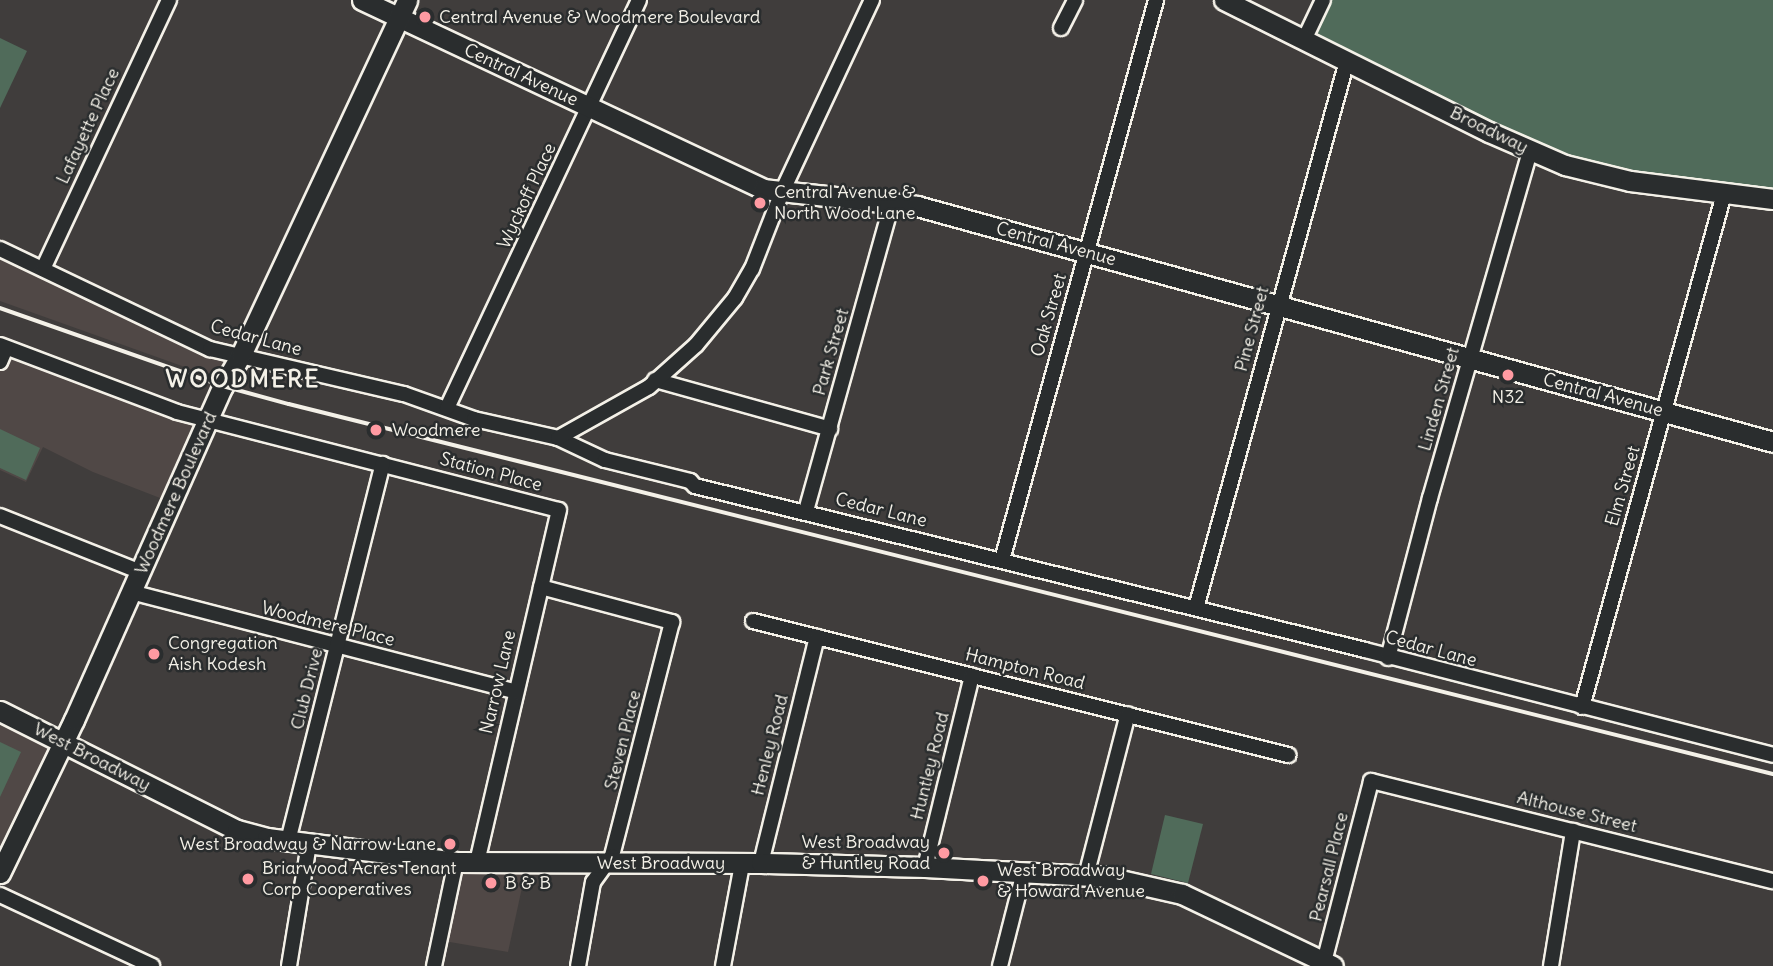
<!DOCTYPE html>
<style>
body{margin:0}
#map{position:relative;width:1773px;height:966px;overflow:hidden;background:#403d3c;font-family:Delius,sans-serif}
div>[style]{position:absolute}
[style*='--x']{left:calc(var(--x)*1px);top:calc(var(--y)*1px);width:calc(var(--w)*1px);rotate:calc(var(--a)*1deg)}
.built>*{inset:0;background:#504846}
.green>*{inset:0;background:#506b5a}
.roads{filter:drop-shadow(2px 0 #f4f1e8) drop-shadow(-2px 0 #f4f1e8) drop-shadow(0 2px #f4f1e8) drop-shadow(0 -2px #f4f1e8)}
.street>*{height:14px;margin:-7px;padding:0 7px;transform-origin:7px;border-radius:7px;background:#2a2d2e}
.secondary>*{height:19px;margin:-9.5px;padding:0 9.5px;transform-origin:9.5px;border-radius:9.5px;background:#2a2d2e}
.rail>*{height:3.5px;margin:-1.75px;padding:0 1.75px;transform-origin:1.75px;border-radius:1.75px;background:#f4f1e8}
.dots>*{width:19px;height:19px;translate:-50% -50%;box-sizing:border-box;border:4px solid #2a2d2e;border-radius:50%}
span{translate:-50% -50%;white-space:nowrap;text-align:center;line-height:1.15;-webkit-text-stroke:5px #2a2d2e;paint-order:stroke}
.poi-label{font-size:18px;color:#f4f1e8}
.left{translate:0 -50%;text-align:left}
.right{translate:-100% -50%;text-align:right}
.street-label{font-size:18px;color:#f4f1e8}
.district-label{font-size:24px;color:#f4f1e8;font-weight:700;letter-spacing:2px}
</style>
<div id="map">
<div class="built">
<div style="clip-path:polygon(0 249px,238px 357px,224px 381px,0 301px)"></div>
<div style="clip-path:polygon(0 340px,213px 417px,173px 503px,93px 472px,43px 447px,26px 482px,0 470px)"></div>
<div style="clip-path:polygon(0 722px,50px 746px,0 853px)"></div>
<div style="clip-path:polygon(456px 865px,526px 869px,508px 952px,444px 941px)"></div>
</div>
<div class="green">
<div style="clip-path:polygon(1329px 0,1773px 0,1773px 196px,1707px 188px,1570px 160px,1314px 34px)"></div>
<div style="clip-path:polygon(0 38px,27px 51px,0 108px)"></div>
<div style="clip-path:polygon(0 429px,40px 448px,26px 480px,0 468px)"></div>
<div style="clip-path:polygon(0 742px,21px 752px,0 797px)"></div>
<div style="clip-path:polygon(1165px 815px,1203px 824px,1188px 883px,1151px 874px)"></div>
</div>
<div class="roads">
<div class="street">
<div style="--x:1061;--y:28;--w:31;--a:-63"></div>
<div style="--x:1304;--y:40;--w:44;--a:-64.6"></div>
<div style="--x:0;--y:249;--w:233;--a:25.5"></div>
<div style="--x:210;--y:349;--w:199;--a:13.1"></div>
<div style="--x:404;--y:394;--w:74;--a:19.7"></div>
<div style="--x:474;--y:419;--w:86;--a:12.7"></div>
<div style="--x:558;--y:438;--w:52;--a:25.1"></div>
<div style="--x:605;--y:460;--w:88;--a:13.9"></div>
<div style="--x:690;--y:481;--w:7;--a:45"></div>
<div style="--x:695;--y:486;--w:690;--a:13.75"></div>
<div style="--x:1365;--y:650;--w:421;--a:14.4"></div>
<div style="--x:43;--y:269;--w:297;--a:-64.9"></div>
<div style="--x:0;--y:345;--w:189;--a:20.7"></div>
<div style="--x:177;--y:412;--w:394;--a:14.4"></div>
<div style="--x:559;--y:510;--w:361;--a:103.1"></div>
<div style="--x:0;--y:362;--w:15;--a:-67"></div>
<div style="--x:655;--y:380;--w:182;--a:15.6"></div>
<div style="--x:447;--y:408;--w:451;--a:-64.8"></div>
<div style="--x:558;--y:438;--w:104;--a:-29.3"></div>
<div style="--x:649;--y:387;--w:63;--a:-41.8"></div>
<div style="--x:696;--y:345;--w:61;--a:-50.3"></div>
<div style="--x:735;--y:298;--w:34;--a:-60"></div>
<div style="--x:752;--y:269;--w:83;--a:-68.7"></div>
<div style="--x:782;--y:192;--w:212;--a:-64.9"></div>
<div style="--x:806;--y:511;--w:320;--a:-74.4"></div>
<div style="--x:0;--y:516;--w:152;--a:21.7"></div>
<div style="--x:1002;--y:560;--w:581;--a:-74.62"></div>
<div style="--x:541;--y:587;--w:136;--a:15"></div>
<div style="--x:672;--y:622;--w:242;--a:104.4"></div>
<div style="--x:612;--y:856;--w:32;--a:126"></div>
<div style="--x:593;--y:882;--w:85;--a:100.1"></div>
<div style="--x:131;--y:592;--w:397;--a:14.5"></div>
<div style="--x:1196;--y:608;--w:567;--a:-74.57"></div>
<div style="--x:753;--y:621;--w:552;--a:14.06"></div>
<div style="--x:1388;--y:658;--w:165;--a:-75.3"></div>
<div style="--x:1430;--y:498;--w:361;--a:-73.9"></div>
<div style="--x:1582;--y:707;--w:532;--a:-74.53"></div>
<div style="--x:288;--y:841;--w:389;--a:-75.9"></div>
<div style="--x:761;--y:863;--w:233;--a:-76.1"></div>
<div style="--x:925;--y:867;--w:197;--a:-76.2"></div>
<div style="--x:1086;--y:876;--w:167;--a:-75.5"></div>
<div style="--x:0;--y:895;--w:168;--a:25"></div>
<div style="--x:1324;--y:962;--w:187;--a:-75.4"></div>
<div style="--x:1371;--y:781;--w:414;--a:14"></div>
<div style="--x:289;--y:966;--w:124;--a:-80.7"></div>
<div style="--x:434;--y:966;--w:106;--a:-78.1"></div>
<div style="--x:723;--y:966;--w:104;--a:-79.4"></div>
<div style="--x:1000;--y:966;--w:97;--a:-75.7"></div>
<div style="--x:1551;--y:966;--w:137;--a:-80.7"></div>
</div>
<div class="secondary">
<div style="--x:362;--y:0;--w:443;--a:25.2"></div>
<div style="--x:763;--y:189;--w:155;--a:6.3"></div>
<div style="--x:917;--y:206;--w:888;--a:15.41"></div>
<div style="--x:1224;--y:0;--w:296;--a:26.5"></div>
<div style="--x:1489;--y:132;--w:83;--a:23.5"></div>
<div style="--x:1565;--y:165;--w:67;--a:13.8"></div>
<div style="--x:1630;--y:181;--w:144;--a:7.2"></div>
<div style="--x:0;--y:711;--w:265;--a:26.7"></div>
<div style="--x:237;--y:830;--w:31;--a:15"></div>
<div style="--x:267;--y:838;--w:191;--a:7.2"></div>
<div style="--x:456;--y:862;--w:305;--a:0.2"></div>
<div style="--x:761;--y:863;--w:164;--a:1.4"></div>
<div style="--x:925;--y:867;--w:182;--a:3.1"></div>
<div style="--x:1107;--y:877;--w:77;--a:12.8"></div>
<div style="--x:1182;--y:894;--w:167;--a:25.5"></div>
<div style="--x:0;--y:873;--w:170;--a:-64.2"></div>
<div style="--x:74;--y:720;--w:366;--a:-66"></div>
<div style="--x:223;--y:386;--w:36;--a:-60"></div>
<div style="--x:241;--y:355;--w:392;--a:-64.9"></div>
</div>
</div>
<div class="rail">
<div style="--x:0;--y:308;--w:236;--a:19.3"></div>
<div style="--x:223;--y:386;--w:68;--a:15.3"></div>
<div style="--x:289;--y:404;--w:1529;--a:14"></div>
</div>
<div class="dots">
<div style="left:425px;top:17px;background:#ff9aa2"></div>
<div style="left:760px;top:203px;background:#ff9aa2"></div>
<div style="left:1508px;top:375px;background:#ff9aa2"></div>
<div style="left:376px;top:430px;background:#ff9aa2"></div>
<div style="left:154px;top:654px;background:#ff9aa2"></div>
<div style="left:450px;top:844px;background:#ff9aa2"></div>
<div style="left:944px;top:853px;background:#ff9aa2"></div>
<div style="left:248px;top:879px;background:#ff9aa2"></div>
<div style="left:983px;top:881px;background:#ff9aa2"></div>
<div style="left:491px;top:883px;background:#ff9aa2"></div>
</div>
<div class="poi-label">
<span class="left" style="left:439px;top:17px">Central Avenue &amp; Woodmere Boulevard</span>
<span class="left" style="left:774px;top:203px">Central Avenue &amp;<br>North Wood Lane</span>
<span style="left:1508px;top:397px">N32</span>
<span class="left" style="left:392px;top:430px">Woodmere</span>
<span class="left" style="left:168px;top:654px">Congregation<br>Aish Kodesh</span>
<span class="right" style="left:930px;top:853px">West Broadway<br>&amp; Huntley Road</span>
<span class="right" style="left:436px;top:844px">West Broadway &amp; Narrow Lane</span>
<span class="left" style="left:262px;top:879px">Briarwood Acres Tenant<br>Corp Cooperatives</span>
<span class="left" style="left:997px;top:881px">West Broadway<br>&amp; Howard Avenue</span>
<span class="left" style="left:505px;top:883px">B &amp; B</span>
</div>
<div class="street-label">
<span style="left:521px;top:75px;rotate:25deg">Central Avenue</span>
<span style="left:88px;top:126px;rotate:-65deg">Lafayette Place</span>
<span style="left:1489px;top:130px;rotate:26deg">Broadway</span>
<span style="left:527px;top:196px;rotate:-65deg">Wyckoff Place</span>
<span style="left:1056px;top:244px;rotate:15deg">Central Avenue</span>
<span style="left:1049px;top:315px;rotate:-74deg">Oak Street</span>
<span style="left:1252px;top:329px;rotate:-75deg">Pine Street</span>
<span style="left:256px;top:338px;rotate:15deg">Cedar Lane</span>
<span style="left:831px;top:352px;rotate:-74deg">Park Street</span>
<span style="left:1603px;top:395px;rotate:15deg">Central Avenue</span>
<span style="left:1439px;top:399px;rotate:-74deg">Linden Street</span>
<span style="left:491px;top:472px;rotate:15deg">Station Place</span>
<span style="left:1623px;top:486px;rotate:-74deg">Elm Street</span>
<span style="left:176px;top:493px;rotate:-66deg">Woodmere Boulevard</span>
<span style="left:881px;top:510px;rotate:14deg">Cedar Lane</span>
<span style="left:328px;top:624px;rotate:14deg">Woodmere Place</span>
<span style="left:1431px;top:649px;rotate:15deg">Cedar Lane</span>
<span style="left:1025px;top:669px;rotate:14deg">Hampton Road</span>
<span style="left:498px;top:682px;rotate:-77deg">Narrow Lane</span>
<span style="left:307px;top:689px;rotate:-76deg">Club Drive</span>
<span style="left:623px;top:740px;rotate:-76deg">Steven Place</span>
<span style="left:770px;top:745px;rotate:-76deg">Henley Road</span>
<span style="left:92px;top:757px;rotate:27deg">West Broadway</span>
<span style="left:930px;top:766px;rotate:-76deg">Huntley Road</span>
<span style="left:1577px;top:812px;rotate:14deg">Althouse Street</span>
<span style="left:661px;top:863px">West Broadway</span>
<span style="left:1329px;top:867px;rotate:-76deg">Pearsall Place</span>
</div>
<div class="district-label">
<span style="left:243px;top:379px">WOODMERE</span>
</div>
</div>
